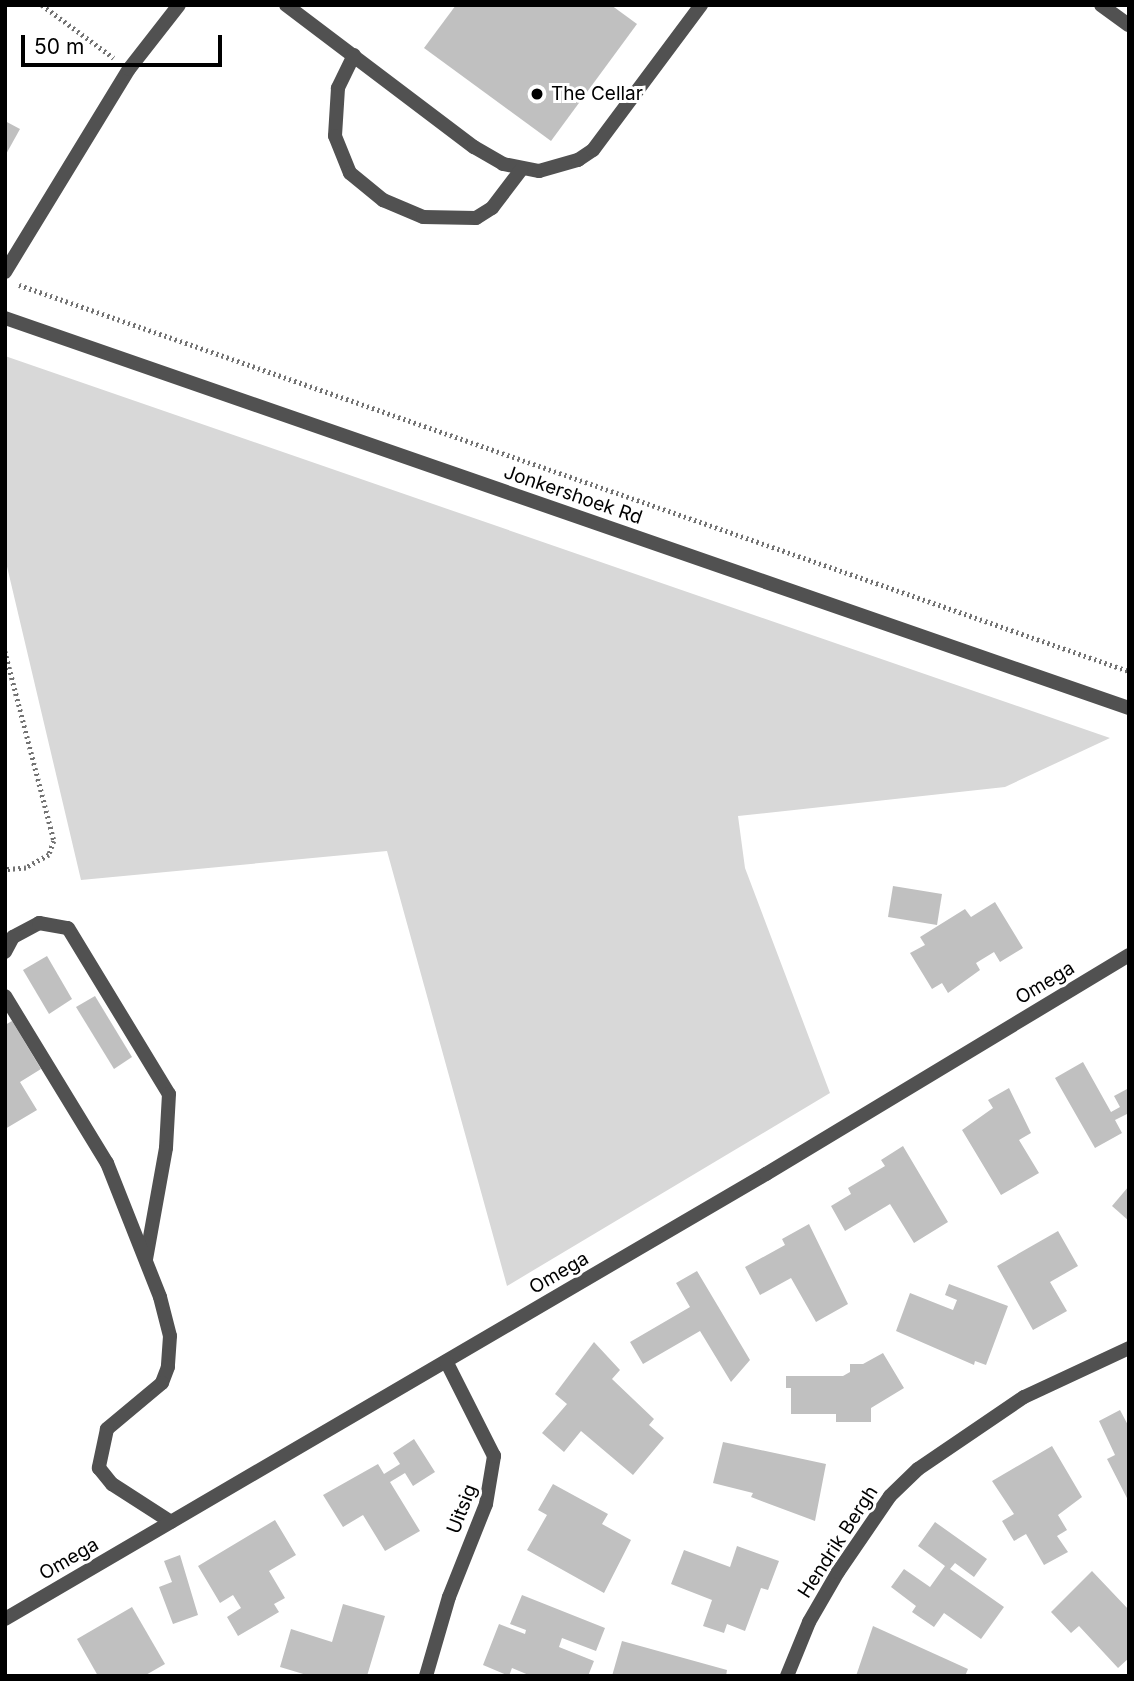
<!DOCTYPE html>
<style>
body{margin:0}
#map{position:relative;width:1134px;height:1681px;overflow:hidden;background:#fff;font-family:Inter,sans-serif}
div>[style]{position:absolute}
[style*='--x']{left:calc(var(--x)*1px);top:calc(var(--y)*1px);width:calc(var(--w)*1px);rotate:calc(var(--a)*1deg)}
.green>*{inset:0;background:#d8d8d8}
.building>*{inset:0;background:#c0c0c0}
.path>*{height:4.5px;margin-top:-2.25px;transform-origin:0;background:repeating-linear-gradient(90deg,#737373 0 2px,transparent 0 5.5px)}
.service>*{height:14px;margin:-7px;padding:0 7px;transform-origin:7px;border-radius:7px;background:#515151}
.minor>*{height:14px;margin:-7px;padding:0 7px;transform-origin:7px;border-radius:7px;background:#515151}
.tertiary>*{height:14px;margin:-7px;padding:0 7px;transform-origin:7px;border-radius:7px;background:#515151}
.dots>*{width:19px;height:19px;translate:-50% -50%;box-sizing:border-box;border:4px solid #fff;border-radius:50%}
span{translate:-50% -50%;white-space:nowrap;text-align:center;line-height:1.15;-webkit-text-stroke:6px #fff;paint-order:stroke}
.poi-label{font-size:19px;color:#000}
.left{translate:0 -50%;text-align:left}
.street-label{font-size:19px;color:#000}
.frame{position:absolute;inset:0;border:7px solid #000;pointer-events:none}
.scale{position:absolute;left:21px;top:35px;width:201px;height:32px;box-sizing:border-box;border:4px solid #000;border-top:0;padding-left:9px;font-size:21px;line-height:24px;white-space:nowrap;color:#000;-webkit-text-stroke:5px #fff;paint-order:stroke}
</style>
<div id="map">
<div class="green">
<div style="clip-path:polygon(5px 356px,1110px 738px,1005px 787px,738px 816px,745px 868px,830px 1093px,507px 1286px,387px 851px,81px 880px,5px 558px)"></div>
</div>
<div class="building">
<div style="clip-path:polygon(456px 5px,611px 5px,637px 24px,551px 141px,424px 48px)"></div>
<div style="clip-path:polygon(5px 121px,20px 129px,5px 156px)"></div>
<div style="clip-path:polygon(893px 886px,942px 894px,937px 925px,888px 917px)"></div>
<div style="clip-path:polygon(995px 902px,1023px 948px,1000px 962px,994px 952px,976px 963px,980px 970px,948px 993px,942px 983px,932px 989px,910px 953px,925px 945px,920px 937px,965px 909px,971px 917px)"></div>
<div style="clip-path:polygon(47px 956px,72px 999px,49px 1014px,23px 970px)"></div>
<div style="clip-path:polygon(95px 996px,132px 1057px,114px 1069px,76px 1007px)"></div>
<div style="clip-path:polygon(12px 1021px,41px 1069px,20px 1082px,37px 1110px,5px 1129px,5px 1025px)"></div>
<div style="clip-path:polygon(1083px 1062px,1111px 1112px,1120px 1107px,1114px 1096px,1129px 1088px,1129px 1113px,1115px 1120px,1122px 1133px,1095px 1148px,1055px 1078px)"></div>
<div style="clip-path:polygon(1009px 1088px,1031px 1133px,1019px 1140px,1039px 1173px,1001px 1195px,962px 1130px,993px 1108px,988px 1100px)"></div>
<div style="clip-path:polygon(903px 1146px,948px 1222px,914px 1243px,890px 1204px,845px 1231px,831px 1206px,851px 1194px,848px 1188px,885px 1166px,881px 1160px)"></div>
<div style="clip-path:polygon(1129px 1186px,1129px 1221px,1112px 1206px)"></div>
<div style="clip-path:polygon(809px 1224px,848px 1304px,816px 1322px,791px 1278px,760px 1295px,745px 1267px,785px 1245px,782px 1239px)"></div>
<div style="clip-path:polygon(1058px 1231px,1078px 1266px,1050px 1282px,1067px 1311px,1033px 1330px,997px 1266px)"></div>
<div style="clip-path:polygon(697px 1271px,750px 1360px,731px 1382px,700px 1331px,643px 1364px,630px 1342px,690px 1307px,676px 1283px)"></div>
<div style="clip-path:polygon(949px 1284px,1008px 1306px,986px 1365px,975px 1361px,974px 1365px,896px 1331px,910px 1293px,953px 1310px,957px 1300px,945px 1295px)"></div>
<div style="clip-path:polygon(594px 1342px,620px 1370px,612px 1379px,654px 1419px,649px 1425px,664px 1438px,633px 1475px,581px 1431px,564px 1452px,542px 1433px,567px 1404px,555px 1394px)"></div>
<div style="clip-path:polygon(883px 1353px,904px 1388px,871px 1408px,871px 1422px,836px 1422px,836px 1414px,791px 1414px,791px 1388px,786px 1388px,786px 1376px,843px 1376px,850px 1372px,850px 1364px,863px 1364px)"></div>
<div style="clip-path:polygon(1120px 1410px,1129px 1427px,1129px 1502px,1107px 1459px,1115px 1455px,1099px 1421px)"></div>
<div style="clip-path:polygon(414px 1439px,435px 1472px,413px 1486px,405px 1473px,390px 1482px,420px 1531px,385px 1551px,363px 1515px,343px 1527px,323px 1495px,378px 1464px,384px 1474px,400px 1464px,393px 1453px)"></div>
<div style="clip-path:polygon(723px 1442px,826px 1464px,815px 1521px,751px 1497px,753px 1493px,713px 1483px)"></div>
<div style="clip-path:polygon(1052px 1446px,1082px 1497px,1058px 1515px,1067px 1530px,1057px 1536px,1068px 1552px,1044px 1565px,1026px 1534px,1014px 1541px,1002px 1521px,1014px 1514px,992px 1481px)"></div>
<div style="clip-path:polygon(553px 1484px,608px 1514px,602px 1524px,631px 1540px,604px 1593px,527px 1550px,547px 1515px,538px 1510px)"></div>
<div style="clip-path:polygon(275px 1520px,296px 1555px,269px 1571px,285px 1598px,274px 1604px,279px 1612px,238px 1636px,227px 1617px,241px 1608px,233px 1595px,220px 1603px,198px 1566px)"></div>
<div style="clip-path:polygon(935px 1522px,987px 1559px,974px 1577px,955px 1563px,950px 1569px,1004px 1607px,981px 1639px,944px 1613px,934px 1627px,912px 1612px,916px 1606px,891px 1587px,904px 1569px,930px 1587px,945px 1566px,918px 1546px)"></div>
<div style="clip-path:polygon(737px 1546px,779px 1561px,768px 1590px,761px 1588px,745px 1631px,727px 1624px,724px 1633px,703px 1626px,712px 1600px,671px 1584px,684px 1550px,730px 1567px)"></div>
<div style="clip-path:polygon(180px 1555px,198px 1615px,173px 1624px,159px 1587px,172px 1582px,164px 1561px)"></div>
<div style="clip-path:polygon(1092px 1571px,1129px 1610px,1129px 1658px,1118px 1668px,1079px 1626px,1071px 1633px,1051px 1612px)"></div>
<div style="clip-path:polygon(522px 1595px,605px 1628px,596px 1651px,562px 1638px,559px 1647px,594px 1661px,588px 1676px,531px 1676px,512px 1668px,509px 1676px,483px 1665px,499px 1624px,525px 1634px,526px 1630px,510px 1624px)"></div>
<div style="clip-path:polygon(343px 1604px,385px 1616px,367px 1676px,310px 1676px,280px 1667px,291px 1629px,332px 1642px)"></div>
<div style="clip-path:polygon(132px 1607px,165px 1664px,144px 1676px,98px 1676px,77px 1639px)"></div>
<div style="clip-path:polygon(873px 1626px,968px 1669px,965px 1676px,856px 1676px)"></div>
<div style="clip-path:polygon(622px 1641px,727px 1670px,726px 1676px,612px 1676px)"></div>
</div>
<div class="path">
<div style="--x:42;--y:5;--w:89;--a:36.4"></div>
<div style="--x:19;--y:285;--w:1175;--a:19.18"></div>
<div style="--x:5;--y:651;--w:196;--a:75.5"></div>
<div style="--x:54;--y:841;--w:15;--a:110"></div>
<div style="--x:49;--y:855;--w:26;--a:151"></div>
<div style="--x:26;--y:868;--w:21;--a:175"></div>
</div>
<div class="service">
<div style="--x:286;--y:5;--w:236;--a:37.1"></div>
<div style="--x:474;--y:147;--w:34;--a:30"></div>
<div style="--x:503;--y:164;--w:37;--a:11"></div>
<div style="--x:539;--y:171;--w:41;--a:-15.8"></div>
<div style="--x:578;--y:160;--w:18;--a:-34"></div>
<div style="--x:593;--y:150;--w:181;--a:-53.3"></div>
<div style="--x:1101;--y:5;--w:34;--a:36"></div>
<div style="--x:354;--y:55;--w:37;--a:116"></div>
<div style="--x:338;--y:88;--w:48;--a:93.6"></div>
<div style="--x:335;--y:136;--w:40;--a:68"></div>
<div style="--x:350;--y:173;--w:43;--a:39.3"></div>
<div style="--x:383;--y:200;--w:43;--a:23"></div>
<div style="--x:423;--y:217;--w:53;--a:1.1"></div>
<div style="--x:476;--y:218;--w:19;--a:-32"></div>
<div style="--x:492;--y:208;--w:48;--a:-52.7"></div>
<div style="--x:5;--y:272;--w:238;--a:-58.6"></div>
<div style="--x:129;--y:69;--w:81;--a:-52"></div>
<div style="--x:5;--y:952;--w:17;--a:-62"></div>
<div style="--x:13;--y:937;--w:30;--a:-28"></div>
<div style="--x:39;--y:923;--w:29;--a:10"></div>
<div style="--x:68;--y:928;--w:194;--a:58.7"></div>
<div style="--x:169;--y:1094;--w:54;--a:93.2"></div>
<div style="--x:166;--y:1148;--w:113;--a:100.2"></div>
<div style="--x:5;--y:996;--w:196;--a:58.6"></div>
<div style="--x:107;--y:1163;--w:144;--a:68.4"></div>
<div style="--x:160;--y:1297;--w:40;--a:75.6"></div>
<div style="--x:170;--y:1336;--w:31;--a:94"></div>
<div style="--x:168;--y:1367;--w:17;--a:111"></div>
<div style="--x:162;--y:1383;--w:72;--a:140.1"></div>
<div style="--x:107;--y:1429;--w:40;--a:102"></div>
<div style="--x:99;--y:1468;--w:21;--a:51"></div>
<div style="--x:112;--y:1484;--w:70;--a:32.8"></div>
</div>
<div class="minor">
<div style="--x:5;--y:1619;--w:882;--a:-30.32"></div>
<div style="--x:766;--y:1174;--w:424;--a:-31.1"></div>
<div style="--x:426;--y:1676;--w:82;--a:-73.8"></div>
<div style="--x:449;--y:1597;--w:100;--a:-68.3"></div>
<div style="--x:486;--y:1504;--w:49;--a:-80.5"></div>
<div style="--x:494;--y:1456;--w:106;--a:-116.8"></div>
<div style="--x:787;--y:1676;--w:58;--a:-67.8"></div>
<div style="--x:809;--y:1622;--w:58;--a:-59.9"></div>
<div style="--x:838;--y:1572;--w:92;--a:-55.6"></div>
<div style="--x:890;--y:1496;--w:39;--a:-44"></div>
<div style="--x:918;--y:1469;--w:128;--a:-34.2"></div>
<div style="--x:1024;--y:1397;--w:116;--a:-25"></div>
</div>
<div class="tertiary">
<div style="--x:5;--y:318;--w:1190;--a:19.14"></div>
</div>
<div class="dots">
<div style="left:537px;top:94px;background:#000"></div>
</div>
<div class="poi-label">
<span class="left" style="left:551px;top:94px">The Cellar</span>
</div>
<div class="street-label">
<span style="left:573px;top:495px;rotate:19deg">Jonkershoek Rd</span>
<span style="left:1045px;top:983px;rotate:-31deg">Omega</span>
<span style="left:559px;top:1273px;rotate:-30deg">Omega</span>
<span style="left:462px;top:1509px;rotate:-69deg">Uitsig</span>
<span style="left:838px;top:1542px;rotate:-57deg">Hendrik Bergh</span>
<span style="left:69px;top:1559px;rotate:-30deg">Omega</span>
</div>
<div class="frame"></div>
<div class="scale">50 m</div>
</div>
